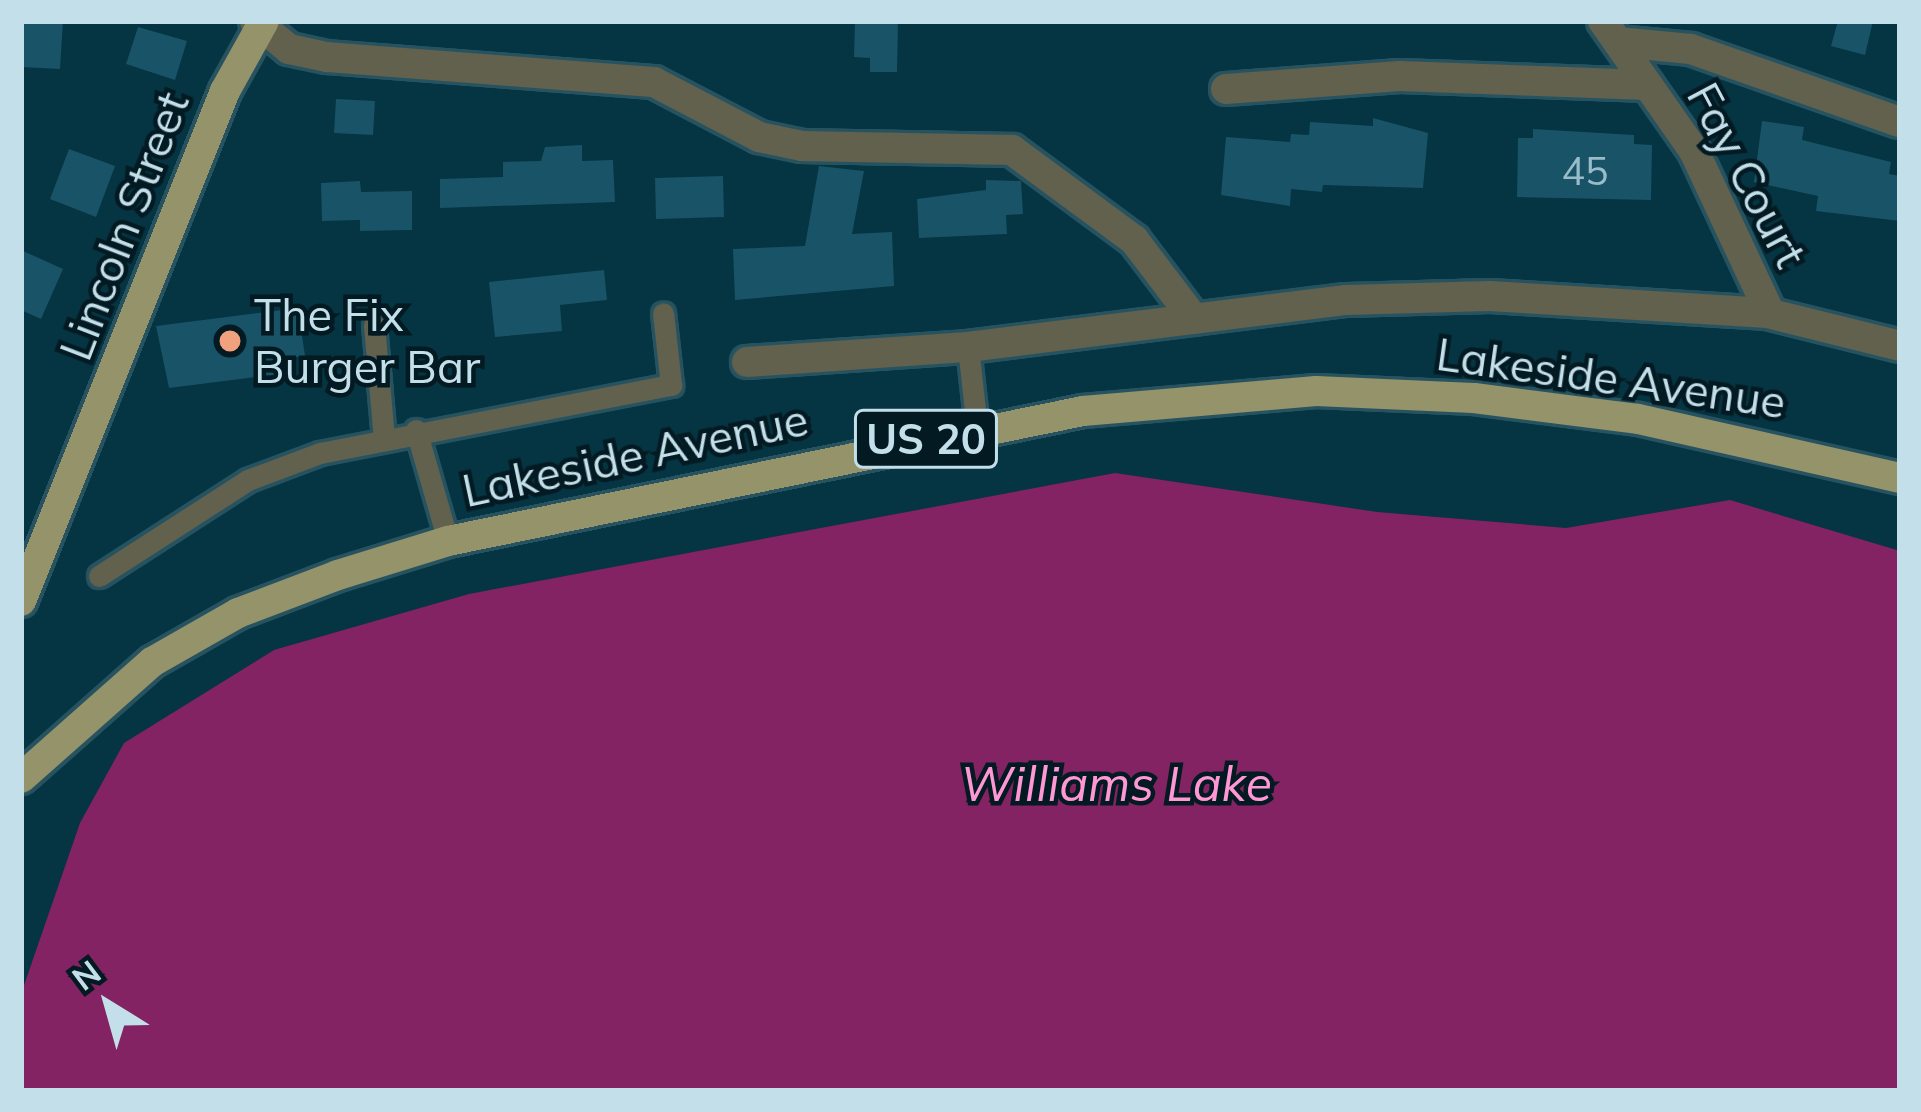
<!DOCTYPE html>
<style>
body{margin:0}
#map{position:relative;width:1921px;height:1112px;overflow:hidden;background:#053442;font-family:Mulish,sans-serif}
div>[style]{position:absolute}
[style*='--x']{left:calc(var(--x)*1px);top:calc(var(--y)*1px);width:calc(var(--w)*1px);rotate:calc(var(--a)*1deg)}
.water>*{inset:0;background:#842363}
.building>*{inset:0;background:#195367}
.roads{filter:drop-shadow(3px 0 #275360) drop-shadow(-3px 0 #275360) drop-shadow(0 3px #275360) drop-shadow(0 -3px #275360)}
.lane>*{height:21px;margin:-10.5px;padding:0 10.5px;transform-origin:10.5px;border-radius:10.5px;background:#62614d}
.street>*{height:30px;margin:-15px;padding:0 15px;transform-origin:15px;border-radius:15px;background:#62614d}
.primary>*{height:30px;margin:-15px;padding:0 15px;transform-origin:15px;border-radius:15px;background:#95936a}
.dots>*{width:33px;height:33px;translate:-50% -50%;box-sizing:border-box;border:6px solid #031a22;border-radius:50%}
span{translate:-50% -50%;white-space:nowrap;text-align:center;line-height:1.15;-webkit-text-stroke:9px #031a22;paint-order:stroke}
.number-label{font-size:39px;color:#98bcc9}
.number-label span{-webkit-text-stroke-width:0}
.shield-label span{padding:3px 9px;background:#031a22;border:3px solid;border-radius:9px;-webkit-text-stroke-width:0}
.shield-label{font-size:42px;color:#c3dfea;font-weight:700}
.street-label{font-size:45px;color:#c3dfea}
.poi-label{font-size:45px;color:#c3dfea}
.left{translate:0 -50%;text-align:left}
.water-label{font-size:48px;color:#fe97d4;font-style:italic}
.frame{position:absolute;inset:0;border:24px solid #c3dfea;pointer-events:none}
.north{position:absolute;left:48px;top:944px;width:120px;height:120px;-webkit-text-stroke:9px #031a22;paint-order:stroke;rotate:323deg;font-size:33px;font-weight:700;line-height:48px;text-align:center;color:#c3dfea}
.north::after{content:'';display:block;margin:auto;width:42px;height:54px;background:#c3dfea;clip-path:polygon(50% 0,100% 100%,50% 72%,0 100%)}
</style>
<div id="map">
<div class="water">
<div style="clip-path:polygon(1115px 473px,1377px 512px,1566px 528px,1730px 500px,1900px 551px,1900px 1091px,21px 1091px,21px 994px,80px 823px,124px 743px,274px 650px,469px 594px)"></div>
</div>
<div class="building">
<div style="clip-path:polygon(21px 21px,63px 21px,60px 69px,21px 67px)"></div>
<div style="clip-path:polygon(855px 21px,898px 21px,897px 72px,870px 72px,870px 58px,854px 57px)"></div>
<div style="clip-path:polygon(1838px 21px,1873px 21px,1865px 55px,1831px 46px)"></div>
<div style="clip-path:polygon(138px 27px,187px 41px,175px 80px,126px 64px)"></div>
<div style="clip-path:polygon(336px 99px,375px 101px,373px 135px,334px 133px)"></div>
<div style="clip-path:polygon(1373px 118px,1428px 133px,1423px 188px,1323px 185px,1322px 192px,1291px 189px,1290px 206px,1221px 195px,1226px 137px,1290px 142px,1291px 134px,1309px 135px,1310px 122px,1373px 126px)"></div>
<div style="clip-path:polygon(1762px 121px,1804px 127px,1802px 140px,1891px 162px,1889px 174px,1900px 176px,1900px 221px,1816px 211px,1818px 196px,1754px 182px)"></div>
<div style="clip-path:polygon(1533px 129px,1634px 135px,1634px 144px,1652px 145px,1651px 200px,1517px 197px,1518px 138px,1533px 138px)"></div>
<div style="clip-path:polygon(582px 145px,582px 161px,613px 160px,615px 202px,440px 208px,440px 179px,503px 177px,503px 162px,541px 161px,545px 147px)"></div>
<div style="clip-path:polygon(69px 149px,115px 166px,96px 217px,50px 199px)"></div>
<div style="clip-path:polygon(819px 166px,864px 171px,852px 234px,892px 232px,894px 286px,735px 300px,733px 249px,805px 246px)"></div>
<div style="clip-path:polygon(723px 176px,724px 217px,656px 219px,655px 178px)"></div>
<div style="clip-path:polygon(986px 180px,1021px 181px,1023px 214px,1006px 215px,1007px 234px,919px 238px,917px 199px,986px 190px)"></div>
<div style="clip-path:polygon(360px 181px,361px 192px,412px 191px,412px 230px,360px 231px,360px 220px,322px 221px,321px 183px)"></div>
<div style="clip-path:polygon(21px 250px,63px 269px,41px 319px,21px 310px)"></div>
<div style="clip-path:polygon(604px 270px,607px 300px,560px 305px,562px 331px,495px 337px,489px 282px)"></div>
<div style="clip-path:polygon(298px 308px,305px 356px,287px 358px,288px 373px,169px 388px,156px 326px)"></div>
</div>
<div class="roads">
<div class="lane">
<div style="--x:374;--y:325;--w:114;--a:85"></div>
<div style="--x:968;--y:347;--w:81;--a:83.7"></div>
<div style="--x:416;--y:430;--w:116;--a:73.9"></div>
<div style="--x:99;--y:576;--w:177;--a:-32.8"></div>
<div style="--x:248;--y:480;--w:77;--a:-20.6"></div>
<div style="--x:320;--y:453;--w:358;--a:-11"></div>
<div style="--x:671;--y:385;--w:72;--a:-96.3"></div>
</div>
<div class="street">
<div style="--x:255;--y:21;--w:44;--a:39.5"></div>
<div style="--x:289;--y:49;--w:39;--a:12"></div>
<div style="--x:327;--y:57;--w:328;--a:4.4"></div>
<div style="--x:654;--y:82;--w:119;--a:27.6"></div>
<div style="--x:759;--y:137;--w:44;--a:11.8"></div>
<div style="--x:802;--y:146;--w:210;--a:1.1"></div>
<div style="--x:1012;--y:150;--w:152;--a:36.4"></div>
<div style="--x:1134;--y:240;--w:99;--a:52.8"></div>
<div style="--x:1603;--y:21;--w:159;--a:55"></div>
<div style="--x:1694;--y:151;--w:179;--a:64.9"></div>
<div style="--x:1618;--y:42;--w:73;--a:5.5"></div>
<div style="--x:1691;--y:49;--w:221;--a:19.3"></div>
<div style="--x:1226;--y:89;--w:174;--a:-4.3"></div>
<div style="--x:1400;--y:76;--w:248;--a:2.1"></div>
<div style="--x:747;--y:362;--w:222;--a:-3.9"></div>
<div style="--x:968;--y:347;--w:381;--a:-7.1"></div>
<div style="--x:1346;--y:300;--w:144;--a:-1.6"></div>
<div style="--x:1490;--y:296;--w:278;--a:3.5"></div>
<div style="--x:1767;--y:313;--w:137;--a:13.9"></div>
</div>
<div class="primary">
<div style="--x:21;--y:601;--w:549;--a:-68.2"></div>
<div style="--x:225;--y:91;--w:80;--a:-60.9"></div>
<div style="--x:21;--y:778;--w:175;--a:-41.5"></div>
<div style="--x:152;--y:662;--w:99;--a:-29.7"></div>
<div style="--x:238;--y:613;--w:107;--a:-20.8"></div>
<div style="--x:338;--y:575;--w:115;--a:-17.2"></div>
<div style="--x:448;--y:541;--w:648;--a:-11.57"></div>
<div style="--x:1083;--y:411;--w:234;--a:-4.9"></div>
<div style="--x:1316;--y:391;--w:158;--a:2.5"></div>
<div style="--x:1474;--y:398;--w:165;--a:7.3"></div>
<div style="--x:1638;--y:419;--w:269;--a:12.7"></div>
</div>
</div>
<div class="dots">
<div style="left:230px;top:341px;background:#f1a17d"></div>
</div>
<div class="number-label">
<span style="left:1585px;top:171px">45</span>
</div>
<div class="shield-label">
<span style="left:926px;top:439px">US 20</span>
</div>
<div class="street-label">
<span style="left:1747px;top:175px;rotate:62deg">Fay Court</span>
<span style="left:124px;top:226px;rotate:-69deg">Lincoln Street</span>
<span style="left:1611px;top:378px;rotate:8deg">Lakeside Avenue</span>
<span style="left:635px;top:455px;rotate:-12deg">Lakeside Avenue</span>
</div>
<div class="poi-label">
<span class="left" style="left:254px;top:341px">The Fix<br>Burger Bar</span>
</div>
<div class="water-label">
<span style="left:1116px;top:784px">Williams Lake</span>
</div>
<div class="frame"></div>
<div class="north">N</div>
</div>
